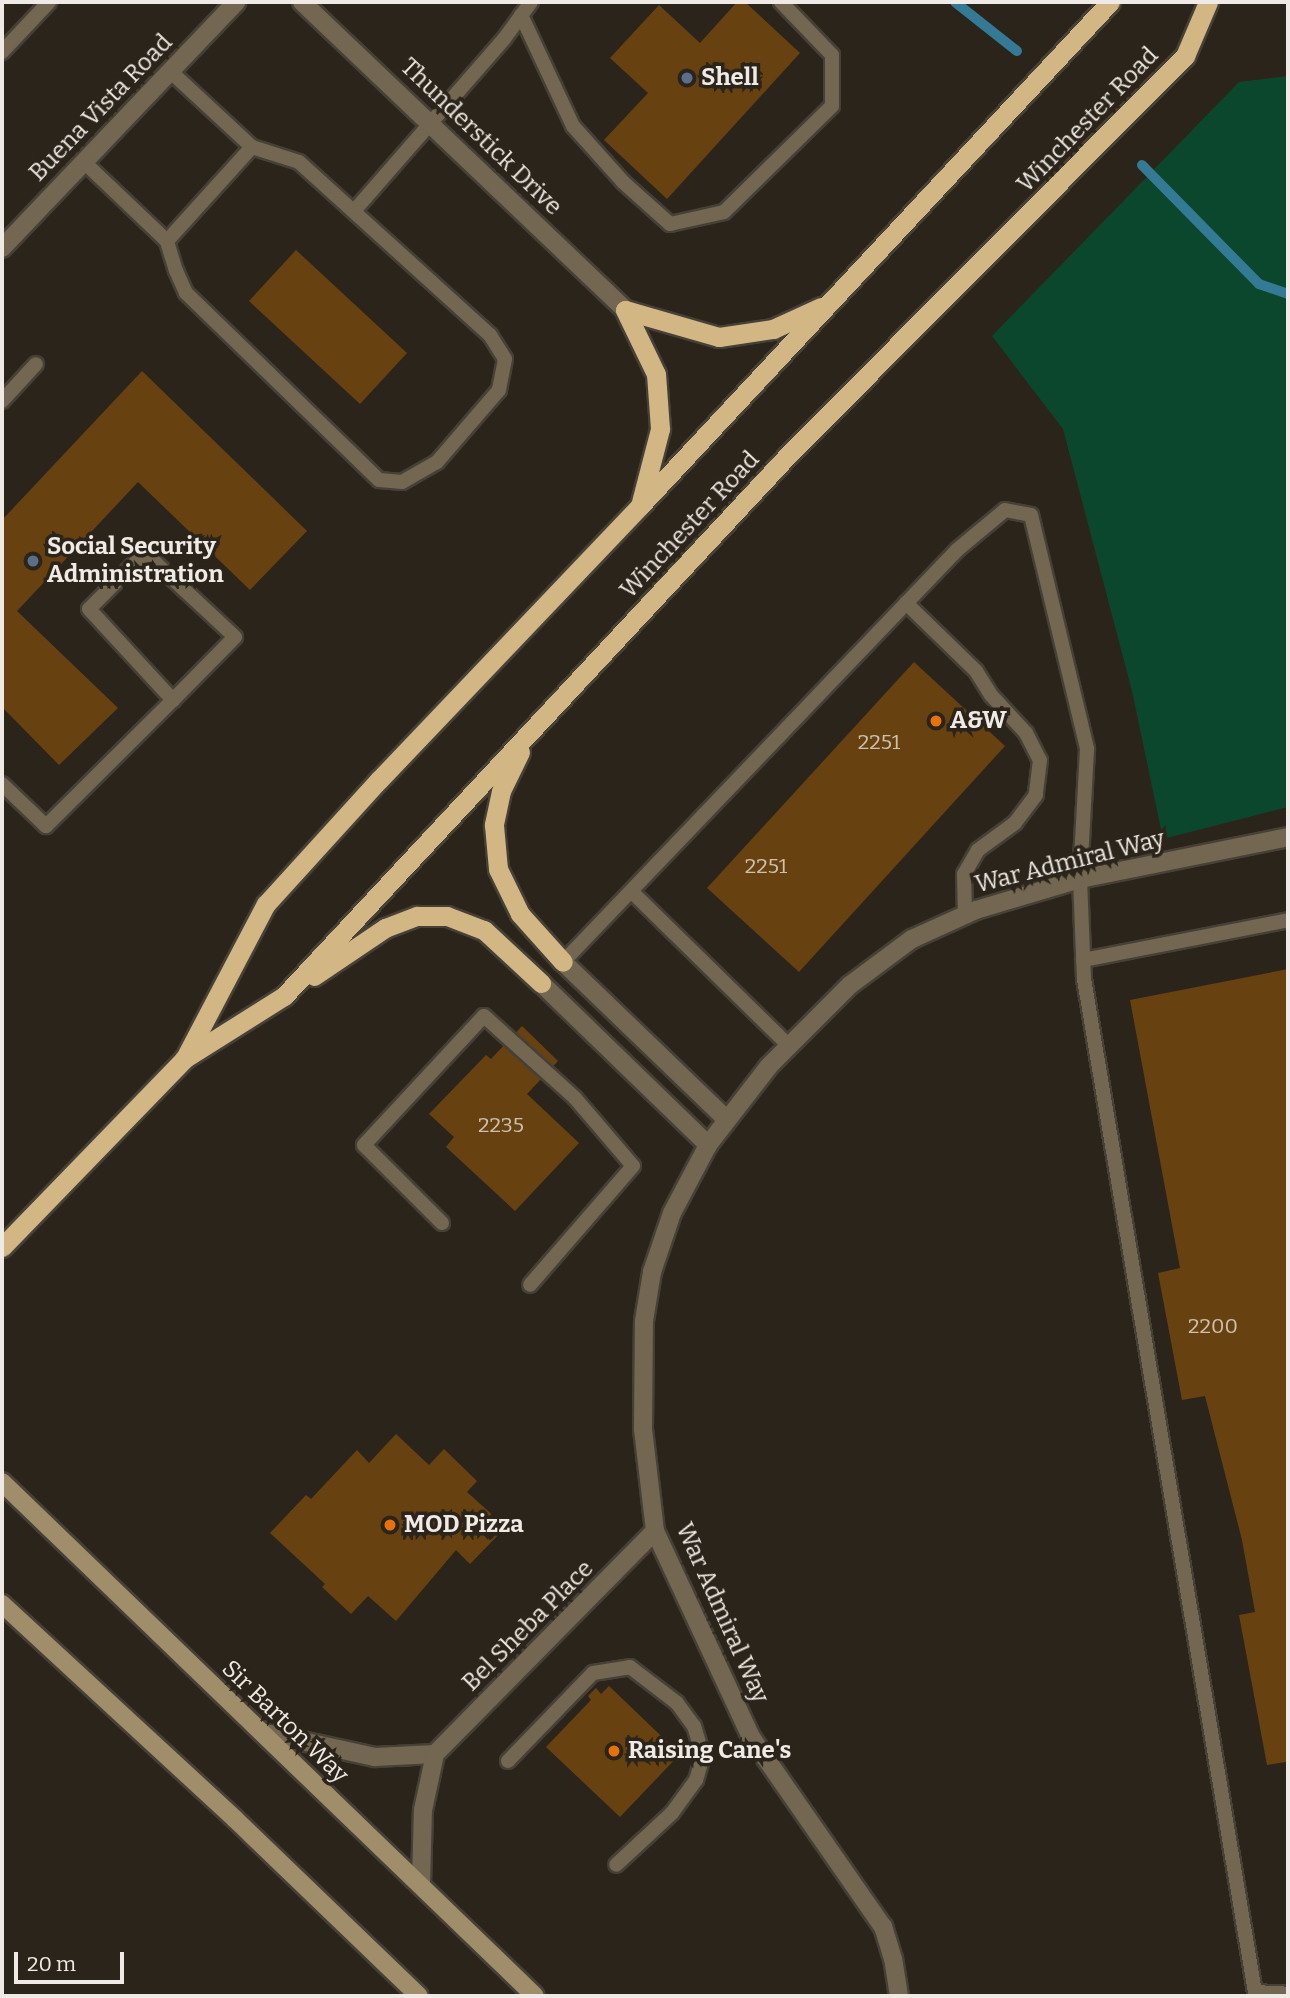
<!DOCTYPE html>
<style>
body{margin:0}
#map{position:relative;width:1290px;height:1998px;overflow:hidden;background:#2b241b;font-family:Bitter,serif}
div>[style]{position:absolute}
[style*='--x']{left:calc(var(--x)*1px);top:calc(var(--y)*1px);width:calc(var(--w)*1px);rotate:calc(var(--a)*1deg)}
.green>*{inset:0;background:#0b472d}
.stream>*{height:10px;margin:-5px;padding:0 5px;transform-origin:5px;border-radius:5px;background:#347a94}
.building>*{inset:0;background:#674210}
.roads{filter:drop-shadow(2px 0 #464037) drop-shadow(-2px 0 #464037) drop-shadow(0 2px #464037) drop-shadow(0 -2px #464037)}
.service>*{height:14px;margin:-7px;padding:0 7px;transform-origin:7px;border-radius:7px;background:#736751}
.minor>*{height:18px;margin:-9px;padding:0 9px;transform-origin:9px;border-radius:9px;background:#736751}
.secondary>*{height:18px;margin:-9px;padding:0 9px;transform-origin:9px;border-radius:9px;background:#a08d69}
.trunk>*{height:19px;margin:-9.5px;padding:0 9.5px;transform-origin:9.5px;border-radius:9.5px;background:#d2b684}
.dots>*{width:19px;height:19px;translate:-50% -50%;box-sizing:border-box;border:4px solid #2b241b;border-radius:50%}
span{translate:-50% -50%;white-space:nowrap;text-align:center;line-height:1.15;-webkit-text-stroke:7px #2b241b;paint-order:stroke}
.number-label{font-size:21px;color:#cdc0b0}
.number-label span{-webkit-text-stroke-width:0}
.poi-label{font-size:24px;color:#efeae5;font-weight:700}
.left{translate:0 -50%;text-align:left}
.street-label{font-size:24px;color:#efeae5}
.frame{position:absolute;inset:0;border:4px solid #efeae5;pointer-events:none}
.scale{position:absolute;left:14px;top:1952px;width:110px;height:32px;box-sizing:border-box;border:4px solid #efeae5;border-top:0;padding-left:9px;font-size:21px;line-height:24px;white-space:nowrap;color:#efeae5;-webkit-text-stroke:5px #2b241b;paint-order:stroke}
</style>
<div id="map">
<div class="green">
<div style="clip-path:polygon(1288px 76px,1288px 807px,1163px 839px,1132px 691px,1063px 429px,992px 336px,1239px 82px)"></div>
</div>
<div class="stream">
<div style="--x:955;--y:2;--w:79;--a:38.3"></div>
<div style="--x:1142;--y:165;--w:167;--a:45.5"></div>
<div style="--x:1259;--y:284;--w:31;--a:19"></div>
</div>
<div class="building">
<div style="clip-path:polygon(737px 2px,745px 2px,800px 53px,667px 199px,604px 140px,648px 93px,610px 58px,659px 5px,700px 43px)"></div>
<div style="clip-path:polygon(296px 250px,407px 353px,360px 404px,249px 301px)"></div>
<div style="clip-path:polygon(142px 371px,307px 531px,250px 590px,138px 482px,17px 611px,118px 708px,59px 765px,2px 707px,2px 520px)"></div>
<div style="clip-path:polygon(914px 662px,1005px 746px,799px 972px,707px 888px)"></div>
<div style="clip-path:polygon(1288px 969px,1288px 1768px,1287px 1768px,1286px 1762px,1267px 1765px,1239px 1615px,1255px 1612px,1242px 1540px,1205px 1396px,1182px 1400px,1158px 1273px,1180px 1268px,1130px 1000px)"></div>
<div style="clip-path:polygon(522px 1026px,558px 1061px,527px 1094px,579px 1143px,515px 1211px,446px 1147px,454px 1137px,429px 1114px,486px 1055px,491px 1059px)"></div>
<div style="clip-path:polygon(396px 1434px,429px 1465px,444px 1449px,477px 1481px,467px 1492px,506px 1527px,470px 1564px,456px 1550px,396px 1621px,368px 1596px,351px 1614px,322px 1587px,325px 1584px,270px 1533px,306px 1495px,311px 1499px,357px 1450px,369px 1463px)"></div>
<div style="clip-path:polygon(609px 1686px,680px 1754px,620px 1817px,546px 1747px,591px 1700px,588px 1696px,596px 1688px,601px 1694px)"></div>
</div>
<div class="roads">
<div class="service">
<div style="--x:521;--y:15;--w:123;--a:64.9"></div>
<div style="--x:573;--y:126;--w:75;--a:48.2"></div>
<div style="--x:623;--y:182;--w:63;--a:41.8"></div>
<div style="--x:670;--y:224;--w:55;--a:-12.5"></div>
<div style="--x:724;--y:212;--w:151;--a:-44.5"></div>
<div style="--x:832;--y:106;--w:51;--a:-90"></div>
<div style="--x:832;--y:55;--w:74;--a:-133.9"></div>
<div style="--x:2;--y:52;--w:69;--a:-46.8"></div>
<div style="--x:170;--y:71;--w:112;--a:42.8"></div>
<div style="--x:252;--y:147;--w:49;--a:17.7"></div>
<div style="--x:299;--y:162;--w:258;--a:42.2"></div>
<div style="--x:490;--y:335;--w:28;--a:58"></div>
<div style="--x:505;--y:359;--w:32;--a:101"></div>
<div style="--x:499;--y:390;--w:95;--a:130.7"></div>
<div style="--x:437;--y:462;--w:40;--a:150.3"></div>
<div style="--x:402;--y:482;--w:23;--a:-175"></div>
<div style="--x:379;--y:480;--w:269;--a:-135.9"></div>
<div style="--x:186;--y:293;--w:24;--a:-114"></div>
<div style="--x:176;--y:271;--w:31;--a:-107"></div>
<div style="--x:167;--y:241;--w:127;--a:-47.9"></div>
<div style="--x:84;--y:162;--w:115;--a:43.6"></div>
<div style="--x:354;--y:211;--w:228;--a:-48.9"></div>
<div style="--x:504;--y:39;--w:46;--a:-53.9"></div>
<div style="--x:2;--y:401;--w:50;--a:-47.4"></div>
<div style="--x:906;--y:603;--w:98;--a:44.2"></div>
<div style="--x:976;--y:671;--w:28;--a:58"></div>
<div style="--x:991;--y:695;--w:52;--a:47.4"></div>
<div style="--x:1026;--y:733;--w:30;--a:63"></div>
<div style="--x:1040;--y:760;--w:35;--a:97"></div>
<div style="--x:1036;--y:795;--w:35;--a:127"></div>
<div style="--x:1015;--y:823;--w:46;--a:143.9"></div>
<div style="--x:978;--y:850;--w:28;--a:120"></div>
<div style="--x:964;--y:874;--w:41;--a:88.6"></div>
<div style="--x:2;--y:784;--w:61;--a:43.7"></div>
<div style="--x:46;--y:826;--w:179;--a:-44.8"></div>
<div style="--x:173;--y:700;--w:88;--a:-45.5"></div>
<div style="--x:235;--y:637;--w:123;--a:-137"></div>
<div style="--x:145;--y:553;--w:79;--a:135"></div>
<div style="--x:89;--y:609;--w:124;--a:47.3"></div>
<div style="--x:632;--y:892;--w:220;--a:44.4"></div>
<div style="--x:1083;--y:960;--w:209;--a:-11"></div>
<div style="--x:563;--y:962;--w:570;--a:-46.28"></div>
<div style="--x:957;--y:550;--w:62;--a:-39.8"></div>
<div style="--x:1005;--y:510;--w:26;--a:11"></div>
<div style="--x:1031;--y:515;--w:241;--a:76.5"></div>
<div style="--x:1087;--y:749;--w:130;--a:93.1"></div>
<div style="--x:1080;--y:879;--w:100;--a:87.7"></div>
<div style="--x:1084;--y:979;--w:1027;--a:80.42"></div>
<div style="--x:1255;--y:1992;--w:33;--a:3"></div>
<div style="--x:442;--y:1223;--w:110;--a:-135"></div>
<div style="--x:364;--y:1145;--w:176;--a:-47.1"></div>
<div style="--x:484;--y:1016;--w:122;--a:42"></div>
<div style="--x:575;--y:1098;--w:89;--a:49.5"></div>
<div style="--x:633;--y:1166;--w:157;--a:130.9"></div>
<div style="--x:508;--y:1761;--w:122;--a:-46"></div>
<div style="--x:593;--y:1673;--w:37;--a:-9"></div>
<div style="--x:630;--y:1667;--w:59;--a:37.5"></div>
<div style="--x:677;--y:1703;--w:29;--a:54"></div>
<div style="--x:694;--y:1726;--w:31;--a:73"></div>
<div style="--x:703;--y:1756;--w:25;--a:106"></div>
<div style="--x:696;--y:1780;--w:41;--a:126"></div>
<div style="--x:672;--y:1813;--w:76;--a:137.1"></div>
</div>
<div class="minor">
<div style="--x:302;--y:2;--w:446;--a:43.6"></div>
<div style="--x:2;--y:248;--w:340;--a:-46.4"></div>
<div style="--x:563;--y:962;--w:226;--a:43.9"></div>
<div style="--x:541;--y:983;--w:233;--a:44.1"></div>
<div style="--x:261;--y:1732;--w:117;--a:12.4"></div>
<div style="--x:375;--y:1757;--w:60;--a:-2.9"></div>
<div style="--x:421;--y:1884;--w:74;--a:-88.5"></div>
<div style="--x:423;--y:1810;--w:57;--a:-77.9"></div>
<div style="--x:435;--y:1754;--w:313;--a:-45.4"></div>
<div style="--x:899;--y:1996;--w:37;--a:-99"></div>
<div style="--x:893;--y:1959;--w:34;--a:-107"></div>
<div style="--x:883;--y:1927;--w:231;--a:-124.8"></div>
<div style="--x:751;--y:1737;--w:227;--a:-115"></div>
<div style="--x:655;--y:1531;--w:103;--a:-96.7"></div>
<div style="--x:643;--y:1429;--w:108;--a:-89.5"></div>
<div style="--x:644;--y:1321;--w:50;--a:-80.7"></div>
<div style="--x:652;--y:1272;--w:62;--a:-71.3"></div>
<div style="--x:672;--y:1213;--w:77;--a:-62.1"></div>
<div style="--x:708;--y:1145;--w:100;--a:-52.3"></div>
<div style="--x:769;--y:1066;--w:115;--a:-45"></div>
<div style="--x:850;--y:985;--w:77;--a:-36.6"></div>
<div style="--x:912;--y:939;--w:70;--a:-24.4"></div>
<div style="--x:976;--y:910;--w:109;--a:-16.6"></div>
<div style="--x:1080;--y:879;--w:212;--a:-11.4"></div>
</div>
<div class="secondary">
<div style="--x:2;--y:1482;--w:740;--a:43.96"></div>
<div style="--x:2;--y:1604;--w:317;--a:42.7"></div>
<div style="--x:235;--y:1819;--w:255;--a:43.9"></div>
</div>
<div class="trunk">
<div style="--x:625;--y:310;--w:98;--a:16"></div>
<div style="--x:719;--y:337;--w:55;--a:-8.4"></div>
<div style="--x:773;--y:329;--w:53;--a:-24.6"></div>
<div style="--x:625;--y:310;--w:71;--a:64.2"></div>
<div style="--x:656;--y:374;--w:55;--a:85.8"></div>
<div style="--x:660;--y:429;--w:75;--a:104.6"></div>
<div style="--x:520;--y:752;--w:43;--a:116"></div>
<div style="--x:501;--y:791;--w:35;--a:102"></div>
<div style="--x:494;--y:825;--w:44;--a:84.8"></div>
<div style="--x:498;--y:869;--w:50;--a:63.9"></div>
<div style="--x:520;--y:914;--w:64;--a:48.1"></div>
<div style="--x:314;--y:976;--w:86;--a:-34.1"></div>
<div style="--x:385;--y:928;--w:34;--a:-21"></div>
<div style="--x:417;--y:916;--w:30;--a:0"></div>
<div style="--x:447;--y:916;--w:40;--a:21"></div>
<div style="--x:484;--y:930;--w:78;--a:42.9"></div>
<div style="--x:185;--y:1058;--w:174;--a:-62.3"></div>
<div style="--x:266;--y:904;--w:168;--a:-47.7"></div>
<div style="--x:379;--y:780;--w:378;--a:-46.4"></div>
<div style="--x:640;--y:506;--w:689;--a:-47"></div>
<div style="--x:2;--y:1247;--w:262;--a:-45.9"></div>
<div style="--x:184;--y:1059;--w:118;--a:-32.2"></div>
<div style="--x:284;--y:996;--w:744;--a:-47.02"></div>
<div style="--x:791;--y:452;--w:559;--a:-45.15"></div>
<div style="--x:1185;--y:56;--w:59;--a:-66.9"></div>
</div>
</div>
<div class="dots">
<div style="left:687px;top:78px;background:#5c6f8a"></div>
<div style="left:33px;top:561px;background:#5c6f8a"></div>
<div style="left:936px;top:721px;background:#e8710a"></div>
<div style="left:390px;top:1525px;background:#e8710a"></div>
<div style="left:614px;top:1751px;background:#e8710a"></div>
</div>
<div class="number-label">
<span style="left:879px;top:742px">2251</span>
<span style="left:766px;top:866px">2251</span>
<span style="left:501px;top:1125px">2235</span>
<span style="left:1213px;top:1326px">2200</span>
</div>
<div class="poi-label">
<span class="left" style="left:701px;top:78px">Shell</span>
<span class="left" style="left:47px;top:561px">Social Security<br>Administration</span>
<span class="left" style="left:950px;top:721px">A&amp;W</span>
<span class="left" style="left:404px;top:1525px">MOD Pizza</span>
<span class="left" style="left:628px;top:1751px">Raising Cane's</span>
</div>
<div class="street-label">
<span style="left:101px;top:108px;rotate:-46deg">Buena Vista Road</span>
<span style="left:1088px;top:120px;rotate:-46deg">Winchester Road</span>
<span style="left:481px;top:137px;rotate:44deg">Thunderstick Drive</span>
<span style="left:690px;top:525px;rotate:-47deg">Winchester Road</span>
<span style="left:1070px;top:862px;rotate:-14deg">War Admiral Way</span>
<span style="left:722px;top:1613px;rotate:66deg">War Admiral Way</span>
<span style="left:528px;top:1626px;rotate:-45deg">Bel Sheba Place</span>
<span style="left:285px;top:1722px;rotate:44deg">Sir Barton Way</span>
</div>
<div class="frame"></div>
<div class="scale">20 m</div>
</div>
